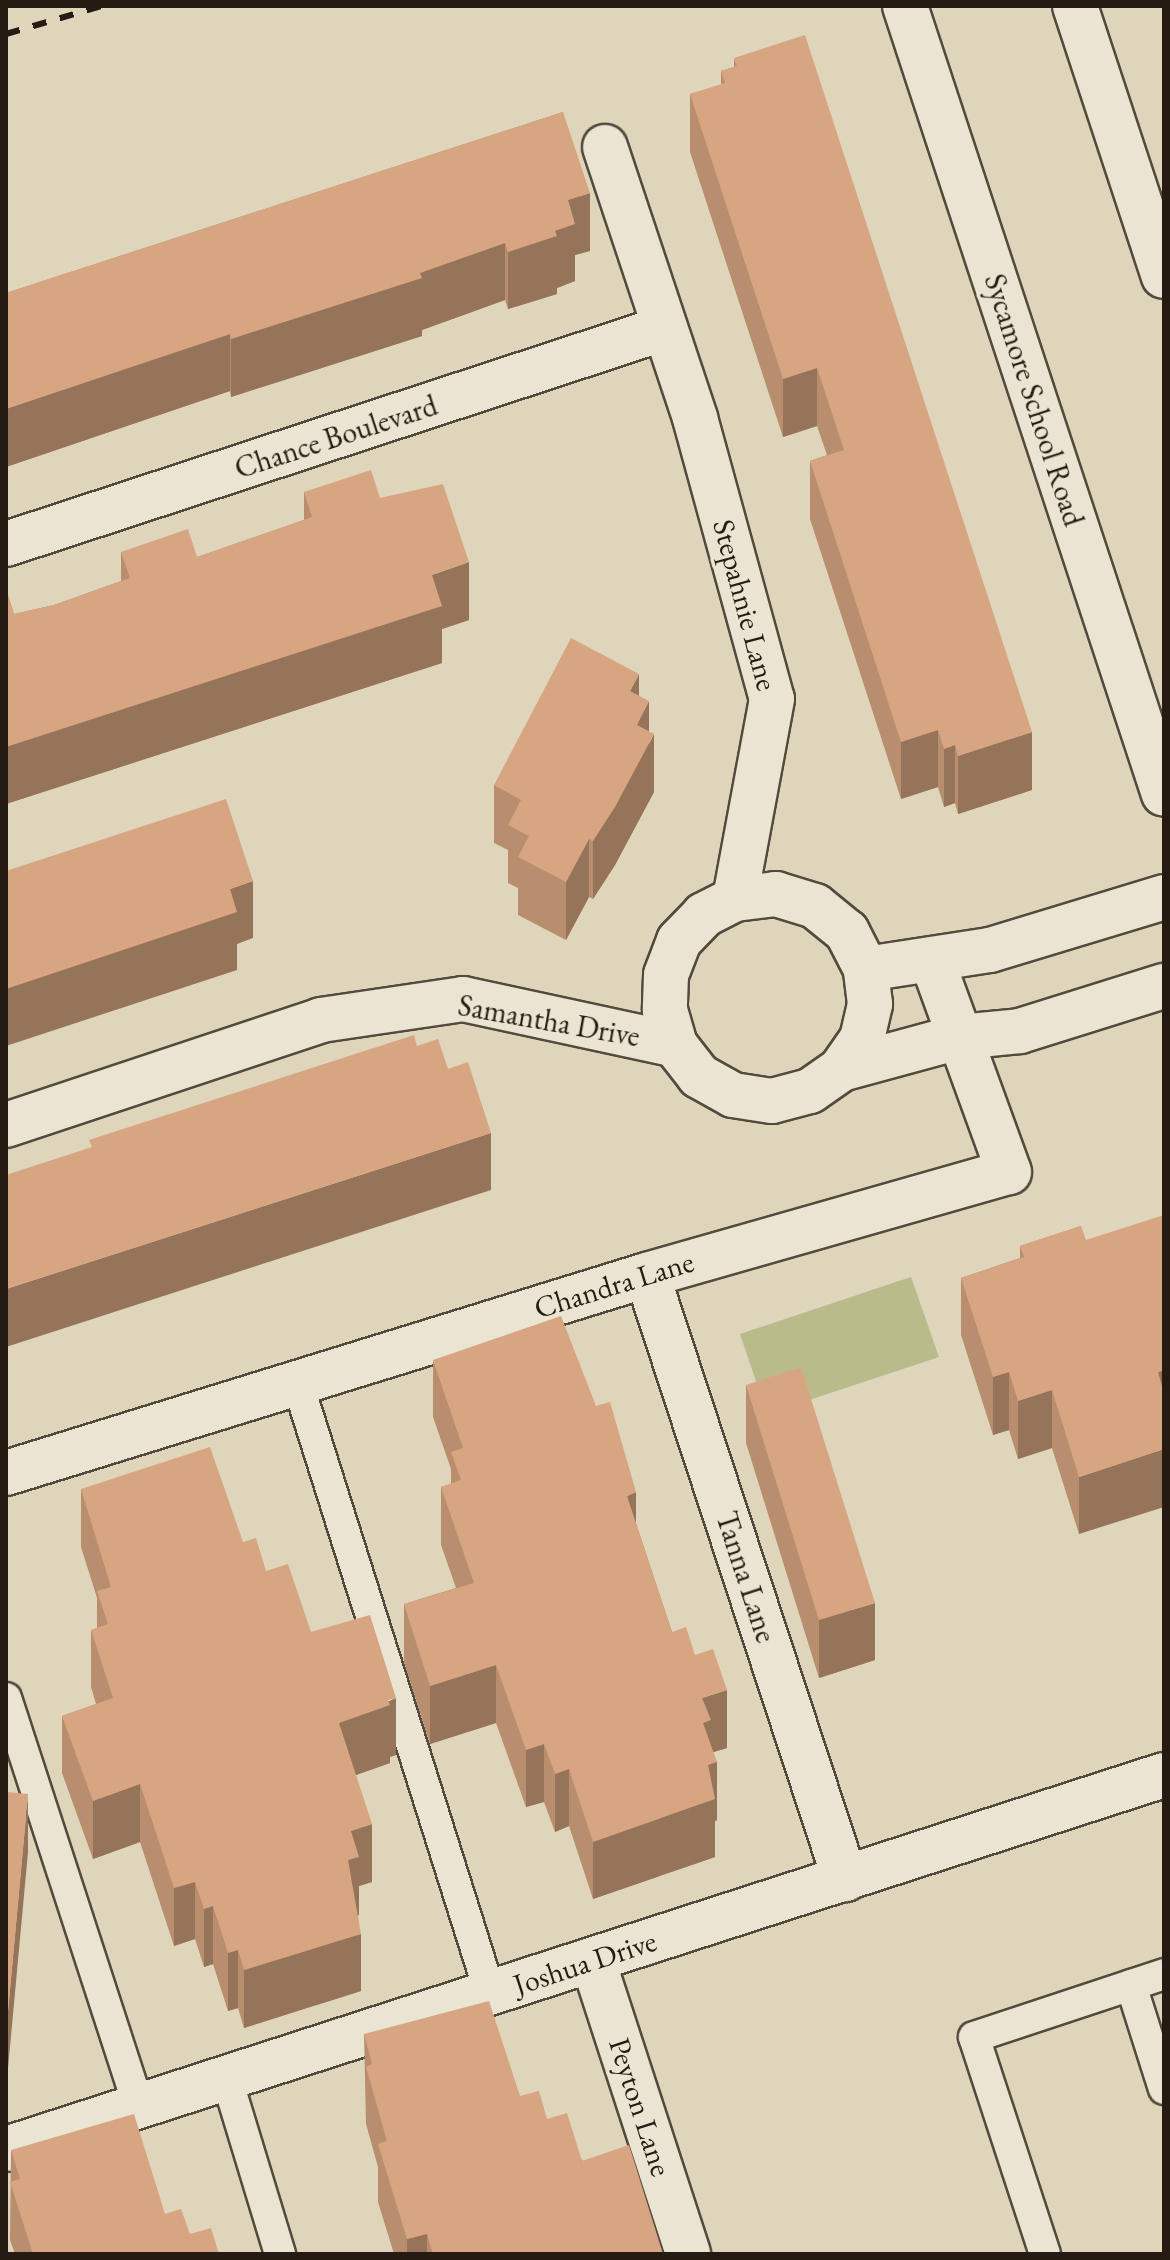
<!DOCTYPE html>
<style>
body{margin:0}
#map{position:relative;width:1170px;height:2260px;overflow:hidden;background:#ded5ba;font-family:"EB Garamond",serif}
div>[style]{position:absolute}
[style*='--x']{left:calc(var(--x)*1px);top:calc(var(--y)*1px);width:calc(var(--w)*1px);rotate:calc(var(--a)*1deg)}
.green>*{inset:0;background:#b9bb8b}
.roads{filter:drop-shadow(2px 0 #534a3d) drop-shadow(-2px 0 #534a3d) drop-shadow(0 2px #534a3d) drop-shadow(0 -2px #534a3d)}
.service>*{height:30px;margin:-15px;padding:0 15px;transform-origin:15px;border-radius:15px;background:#eae4d2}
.minor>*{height:44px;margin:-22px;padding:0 22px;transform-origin:22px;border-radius:22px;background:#eae4d2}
.secondary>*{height:44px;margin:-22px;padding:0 22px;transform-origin:22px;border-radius:22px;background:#eae4d2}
.rail>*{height:6px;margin-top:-3px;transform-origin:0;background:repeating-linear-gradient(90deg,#251b13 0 14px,transparent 0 28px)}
.wall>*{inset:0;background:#b98e6f}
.shaded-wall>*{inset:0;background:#96745a}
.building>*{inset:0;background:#d7a581}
span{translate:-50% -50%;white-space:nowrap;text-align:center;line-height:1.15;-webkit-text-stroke:7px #eae4d2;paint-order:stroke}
.street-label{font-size:30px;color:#251b13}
.frame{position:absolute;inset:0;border:8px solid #251b13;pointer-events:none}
</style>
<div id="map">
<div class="green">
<div style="clip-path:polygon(911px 1277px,939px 1357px,767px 1414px,740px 1334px)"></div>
</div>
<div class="roads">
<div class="service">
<div style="--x:297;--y:1381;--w:642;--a:72.5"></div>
<div style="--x:6;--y:1698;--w:428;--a:72"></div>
<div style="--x:1131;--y:1985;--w:109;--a:72.4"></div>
<div style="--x:226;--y:2076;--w:186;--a:73.1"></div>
<div style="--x:1045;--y:2254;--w:228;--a:-108.1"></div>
<div style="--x:974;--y:2037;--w:200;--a:-18.3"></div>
</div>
<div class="minor">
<div style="--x:605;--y:147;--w:286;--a:71.6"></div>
<div style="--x:695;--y:418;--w:291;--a:74.7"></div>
<div style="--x:772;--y:699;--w:203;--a:100.5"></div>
<div style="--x:6;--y:544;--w:693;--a:-18.15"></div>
<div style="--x:866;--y:969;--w:125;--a:-8.7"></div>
<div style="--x:990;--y:950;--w:182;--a:-16.9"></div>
<div style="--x:841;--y:1069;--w:122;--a:-15.2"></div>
<div style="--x:959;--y:1037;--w:61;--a:-5.6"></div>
<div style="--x:1020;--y:1031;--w:151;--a:-17.4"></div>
<div style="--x:6;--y:1125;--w:332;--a:-18.4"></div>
<div style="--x:321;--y:1020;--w:144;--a:-8.4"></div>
<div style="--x:463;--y:999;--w:217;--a:12.2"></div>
<div style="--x:675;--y:1045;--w:39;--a:52"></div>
<div style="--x:699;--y:1076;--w:39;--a:29"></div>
<div style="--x:733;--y:1095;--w:39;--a:9"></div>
<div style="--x:772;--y:1101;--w:39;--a:-15"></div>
<div style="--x:810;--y:1091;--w:38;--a:-35"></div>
<div style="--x:841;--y:1069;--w:37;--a:-55"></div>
<div style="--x:862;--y:1039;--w:36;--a:-77"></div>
<div style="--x:870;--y:1004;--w:35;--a:-97"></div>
<div style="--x:866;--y:969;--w:42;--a:-117.2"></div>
<div style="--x:847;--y:932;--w:41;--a:-140.9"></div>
<div style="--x:815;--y:906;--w:41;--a:-162.9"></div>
<div style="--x:776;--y:894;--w:41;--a:173"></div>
<div style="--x:735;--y:899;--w:35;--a:153"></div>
<div style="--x:704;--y:915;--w:36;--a:134"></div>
<div style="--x:679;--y:941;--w:36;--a:111"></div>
<div style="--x:666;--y:975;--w:35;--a:92"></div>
<div style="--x:665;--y:1010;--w:36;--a:74"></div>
<div style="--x:647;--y:1275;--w:636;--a:71.85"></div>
<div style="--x:6;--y:1473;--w:671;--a:-17.17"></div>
<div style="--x:647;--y:1275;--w:376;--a:-15.9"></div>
<div style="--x:1009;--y:1172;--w:226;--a:-110"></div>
<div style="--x:593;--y:1961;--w:308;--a:72"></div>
<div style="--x:6;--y:2149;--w:1217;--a:-17.9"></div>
</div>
<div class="secondary">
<div style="--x:905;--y:6;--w:829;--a:71.81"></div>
<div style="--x:1075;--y:6;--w:284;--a:71.8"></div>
</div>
</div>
<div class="rail">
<div style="--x:6;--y:34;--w:100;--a:-16.3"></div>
</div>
<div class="wall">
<div style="clip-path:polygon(734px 58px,1032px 790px,958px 814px,955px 803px,944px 807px,938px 787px,901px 799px,810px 519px,810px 461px,827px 455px,817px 426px,783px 437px,690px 152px,690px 94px,721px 85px,721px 71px,734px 67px)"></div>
<div style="clip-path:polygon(563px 112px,590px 251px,575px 255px,575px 281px,557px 288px,557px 294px,508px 309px,505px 300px,422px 330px,422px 336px,231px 397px,230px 391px,6px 467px,6px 293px)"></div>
<div style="clip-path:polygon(304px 492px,380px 498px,469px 620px,442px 629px,442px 663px,6px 804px,6px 589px,14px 614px,54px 605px,121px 581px,121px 552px,197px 557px,304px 520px)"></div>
<div style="clip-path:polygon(639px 696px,649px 731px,654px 792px,615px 865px,593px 899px,589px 897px,566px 940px,518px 915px,518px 888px,508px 883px,508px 850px,494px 843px,494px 785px)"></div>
<div style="clip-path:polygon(1081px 1226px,1079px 1534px,1052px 1448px,1018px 1459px,1009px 1430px,993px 1435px,961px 1335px,961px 1278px,1020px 1258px,1020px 1246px)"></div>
<div style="clip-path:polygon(433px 1360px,636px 1523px,672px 1632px,727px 1748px,713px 1752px,717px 1820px,715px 1821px,715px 1857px,593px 1899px,569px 1826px,555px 1832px,544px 1802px,526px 1807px,496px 1723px,430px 1744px,404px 1662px,404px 1604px,456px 1588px,441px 1545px,441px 1487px,451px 1484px,451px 1469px,433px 1417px)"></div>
<div style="clip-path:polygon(746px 1385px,875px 1660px,819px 1678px,746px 1443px)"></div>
<div style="clip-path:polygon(81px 1489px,243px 1542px,266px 1571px,311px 1632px,396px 1755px,390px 1757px,390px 1763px,356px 1775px,372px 1882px,359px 1886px,358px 1915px,361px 1991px,244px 2028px,238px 2008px,228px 2011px,213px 1964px,204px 1967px,195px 1939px,174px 1946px,140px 1842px,93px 1859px,62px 1773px,62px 1716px,96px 1704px,91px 1687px,91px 1630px,97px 1628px,97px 1598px,81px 1547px)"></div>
<div style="clip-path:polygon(364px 2034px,520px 2096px,547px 2119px,663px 2254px,394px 2254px,378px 2202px,378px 2167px,366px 2124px)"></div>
<div style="clip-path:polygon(11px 2150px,165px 2214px,190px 2234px,219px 2254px,15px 2254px,10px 2240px)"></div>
</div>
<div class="shaded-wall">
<div style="clip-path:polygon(590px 193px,590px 251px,575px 255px,575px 281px,557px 288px,557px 294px,508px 309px,508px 252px,555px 231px,568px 200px)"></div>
<div style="clip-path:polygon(505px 243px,505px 300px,422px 330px,422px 336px,231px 397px,231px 339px)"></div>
<div style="clip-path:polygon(230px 334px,230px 391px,6px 467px,6px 409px)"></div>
<div style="clip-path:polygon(817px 368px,817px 426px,783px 437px,783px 379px)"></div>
<div style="clip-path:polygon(469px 562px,469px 620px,442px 629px,442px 663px,6px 804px,6px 747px,432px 575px)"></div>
<div style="clip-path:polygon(639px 674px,639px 720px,649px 701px,649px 744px,654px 734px,654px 792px,615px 865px,593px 899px,593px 841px,630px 691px)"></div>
<div style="clip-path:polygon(938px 730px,938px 787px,901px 799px,901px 742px)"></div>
<div style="clip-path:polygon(1032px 732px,1032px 790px,958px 814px,958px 756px)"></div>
<div style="clip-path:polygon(955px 745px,955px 803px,944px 807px,944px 749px)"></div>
<div style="clip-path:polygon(589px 839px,589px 897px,566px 940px,566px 882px)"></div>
<div style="clip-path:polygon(253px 881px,253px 938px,237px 944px,237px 970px,6px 1046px,6px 989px,230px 889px)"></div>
<div style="clip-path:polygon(491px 1133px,491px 1190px,6px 1347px,6px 1289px)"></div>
<div style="clip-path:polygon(1164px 1370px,1164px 1428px,1158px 1372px)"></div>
<div style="clip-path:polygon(1009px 1372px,1009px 1430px,993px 1435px,993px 1377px)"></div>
<div style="clip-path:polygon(1052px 1390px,1052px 1448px,1018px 1459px,1018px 1401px)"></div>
<div style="clip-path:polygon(1164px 1449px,1164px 1507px,1079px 1534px,1079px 1477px)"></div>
<div style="clip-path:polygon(636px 1492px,636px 1550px,627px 1496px)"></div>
<div style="clip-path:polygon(875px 1603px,875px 1660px,819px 1678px,819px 1620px)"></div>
<div style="clip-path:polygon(496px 1665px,496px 1723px,430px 1744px,430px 1686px)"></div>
<div style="clip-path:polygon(727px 1690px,727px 1748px,711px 1753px,717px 1762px,717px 1820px,715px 1821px,715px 1857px,593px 1899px,593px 1842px,703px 1780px,702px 1698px)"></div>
<div style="clip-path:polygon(396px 1698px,396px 1755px,390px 1757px,390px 1763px,339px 1781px,339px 1723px)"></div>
<div style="clip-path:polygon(544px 1744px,544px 1802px,526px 1807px,526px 1750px)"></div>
<div style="clip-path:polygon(569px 1769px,569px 1826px,555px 1832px,555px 1774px)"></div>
<div style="clip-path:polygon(140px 1784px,140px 1842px,93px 1859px,93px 1801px)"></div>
<div style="clip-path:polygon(28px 1794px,28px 1852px,6px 2090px,6px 2033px)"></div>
<div style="clip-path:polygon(372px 1824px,372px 1882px,359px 1886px,359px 1915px,348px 1918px,348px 1860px,351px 1831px)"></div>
<div style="clip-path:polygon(195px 1882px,195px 1939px,174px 1946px,174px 1888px)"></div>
<div style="clip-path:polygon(213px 1906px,213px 1964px,204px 1967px,204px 1909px)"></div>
<div style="clip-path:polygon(361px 1934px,361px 1991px,244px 2028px,244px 1970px)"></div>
<div style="clip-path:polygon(238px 1950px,238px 2008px,228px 2011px,228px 1953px)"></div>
<div style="clip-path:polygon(427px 2234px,427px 2254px,407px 2254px,407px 2239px)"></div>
</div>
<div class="building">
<div style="clip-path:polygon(805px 35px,1032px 732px,958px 756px,955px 745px,944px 749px,938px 730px,901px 742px,810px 461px,844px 450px,817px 368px,783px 379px,690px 94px,725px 83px,721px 71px,737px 66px,734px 58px)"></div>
<div style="clip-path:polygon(563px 112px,590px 193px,568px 200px,575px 224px,555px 231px,557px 236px,508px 252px,505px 243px,420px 273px,422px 278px,231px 339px,230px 334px,6px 409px,6px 293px)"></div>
<div style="clip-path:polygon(371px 470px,380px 498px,443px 484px,469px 562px,432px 575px,442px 606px,6px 747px,6px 589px,14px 614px,54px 605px,130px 578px,121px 552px,188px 529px,197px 557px,312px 517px,304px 492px)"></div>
<div style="clip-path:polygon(571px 638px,639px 674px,630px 691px,649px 701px,637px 725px,654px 734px,615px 807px,593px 841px,589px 839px,566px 882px,518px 857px,529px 836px,508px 825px,521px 800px,494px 785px)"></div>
<div style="clip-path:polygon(226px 799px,253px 881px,230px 889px,237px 912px,6px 989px,6px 871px)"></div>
<div style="clip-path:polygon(414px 1035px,417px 1046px,438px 1039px,448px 1069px,468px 1062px,491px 1133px,6px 1289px,6px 1175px,92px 1147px,89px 1140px)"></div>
<div style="clip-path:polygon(1164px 1215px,1164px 1370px,1158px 1372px,1164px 1393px,1164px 1449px,1079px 1477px,1052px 1390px,1018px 1401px,1009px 1372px,993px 1377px,961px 1278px,1024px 1257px,1020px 1246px,1081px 1226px,1086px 1240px)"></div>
<div style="clip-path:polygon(561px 1316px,596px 1406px,610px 1402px,636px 1492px,627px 1496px,672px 1632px,686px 1627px,695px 1655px,713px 1649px,727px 1690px,702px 1698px,711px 1720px,703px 1723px,717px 1762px,708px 1765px,715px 1799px,593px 1842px,569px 1769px,555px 1774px,544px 1744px,526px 1750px,496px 1665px,430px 1686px,404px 1604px,474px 1583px,441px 1487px,461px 1480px,451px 1452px,463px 1448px,433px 1360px)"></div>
<div style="clip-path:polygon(801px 1367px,875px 1603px,819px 1620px,746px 1385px)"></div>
<div style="clip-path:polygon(210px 1447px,243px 1542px,256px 1538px,266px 1571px,288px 1564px,311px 1632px,370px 1615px,396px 1698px,388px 1700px,390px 1705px,339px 1723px,372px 1824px,351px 1831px,359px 1857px,348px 1860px,361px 1934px,244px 1970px,238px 1950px,228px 1953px,213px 1906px,204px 1909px,195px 1882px,174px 1888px,140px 1784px,93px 1801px,62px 1716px,113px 1698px,91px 1630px,108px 1624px,97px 1591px,111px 1587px,81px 1489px)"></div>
<div style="clip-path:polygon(6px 1792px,28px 1794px,6px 2033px)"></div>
<div style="clip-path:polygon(489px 2001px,520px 2096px,539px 2091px,547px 2119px,567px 2113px,582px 2161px,629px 2145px,663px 2254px,433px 2254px,427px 2234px,407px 2239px,378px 2144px,387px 2141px,366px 2067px,372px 2064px,364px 2034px)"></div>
<div style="clip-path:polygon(134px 2114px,165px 2214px,181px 2209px,190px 2234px,211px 2228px,219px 2254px,33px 2254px,10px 2182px,20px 2179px,11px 2150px)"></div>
</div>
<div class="street-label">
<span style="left:1034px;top:400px;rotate:72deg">Sycamore School Road</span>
<span style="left:336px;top:437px;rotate:-18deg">Chance Boulevard</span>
<span style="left:745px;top:605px;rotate:75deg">Stepahnie Lane</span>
<span style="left:549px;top:1021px;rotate:10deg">Samantha Drive</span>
<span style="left:614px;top:1285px;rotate:-17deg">Chandra Lane</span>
<span style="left:746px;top:1577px;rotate:72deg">Tanna Lane</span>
<span style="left:585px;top:1963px;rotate:-18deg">Joshua Drive</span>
<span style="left:640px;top:2107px;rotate:72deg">Peyton Lane</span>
</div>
<div class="frame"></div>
</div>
